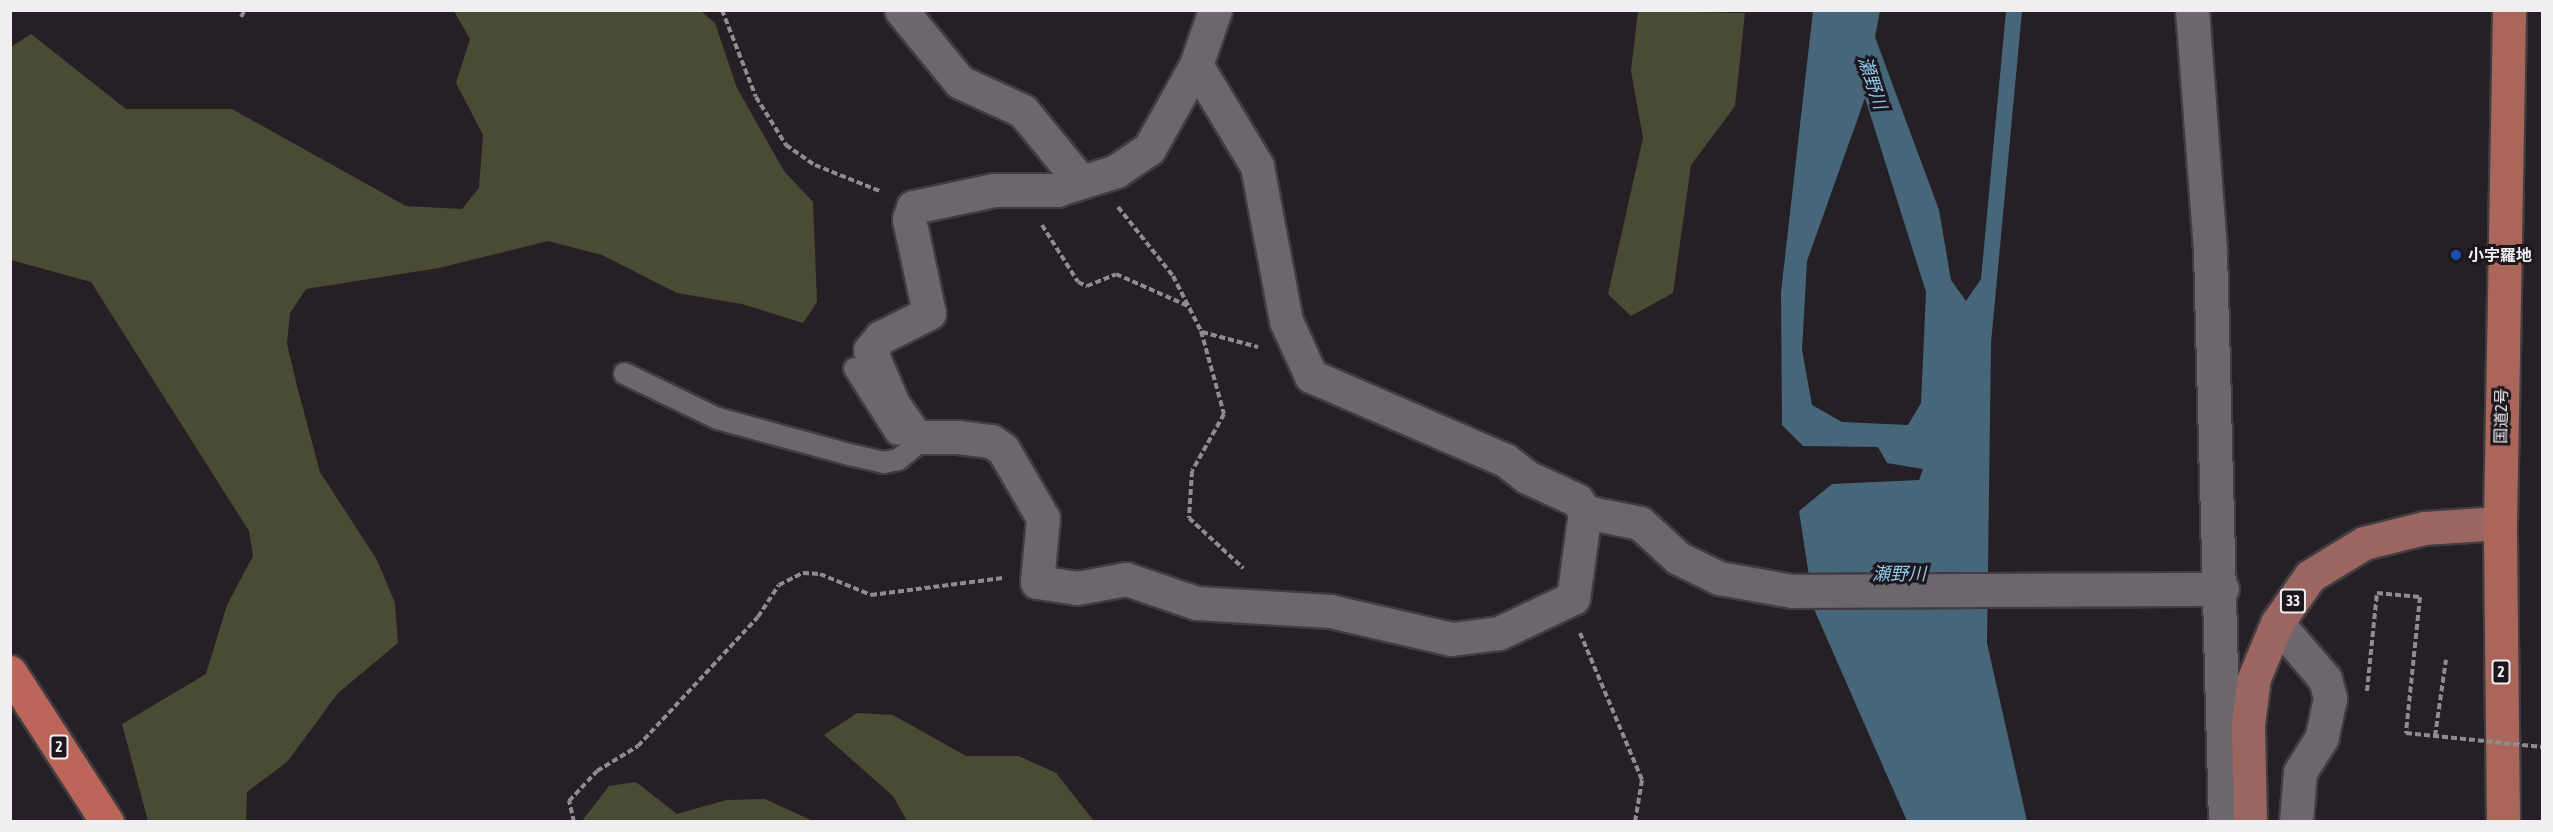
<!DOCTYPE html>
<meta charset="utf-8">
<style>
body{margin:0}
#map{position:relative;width:2553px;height:832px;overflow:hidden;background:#252025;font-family:"Asap Condensed","Noto Sans JP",sans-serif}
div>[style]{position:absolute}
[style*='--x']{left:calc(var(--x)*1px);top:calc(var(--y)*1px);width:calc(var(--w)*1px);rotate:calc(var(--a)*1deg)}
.green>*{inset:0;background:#4a4b33}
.water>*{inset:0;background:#486679}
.path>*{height:4px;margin-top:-2px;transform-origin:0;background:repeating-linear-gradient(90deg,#8f8b8f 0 6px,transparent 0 9px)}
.roads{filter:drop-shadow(2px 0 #403c40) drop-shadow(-2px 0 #403c40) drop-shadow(0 2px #403c40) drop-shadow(0 -2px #403c40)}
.service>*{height:21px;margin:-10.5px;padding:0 10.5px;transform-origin:10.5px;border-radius:10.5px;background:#6c676d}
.minor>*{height:33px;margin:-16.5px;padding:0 16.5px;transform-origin:16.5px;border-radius:16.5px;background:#6c676d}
.primary>*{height:33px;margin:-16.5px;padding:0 16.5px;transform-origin:16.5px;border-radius:16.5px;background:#9b6660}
.trunk>*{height:33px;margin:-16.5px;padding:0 16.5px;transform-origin:16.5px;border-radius:16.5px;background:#ab665c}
.motorway>*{height:33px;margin:-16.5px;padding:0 16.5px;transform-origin:16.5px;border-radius:16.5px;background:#bb6658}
.path-bridge>*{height:4px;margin-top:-2px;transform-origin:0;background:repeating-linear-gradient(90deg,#8f8b8f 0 6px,transparent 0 9px)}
.dots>*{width:16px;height:16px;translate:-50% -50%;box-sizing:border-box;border:3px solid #1b171c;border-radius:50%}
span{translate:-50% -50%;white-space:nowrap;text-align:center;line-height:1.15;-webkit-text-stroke:6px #1b171c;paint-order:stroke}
.shield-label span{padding:2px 4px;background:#1b171c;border:2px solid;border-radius:4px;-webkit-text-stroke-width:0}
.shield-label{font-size:15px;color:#f1eef1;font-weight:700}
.poi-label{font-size:16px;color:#f1eef1;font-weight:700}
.left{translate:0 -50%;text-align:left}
.street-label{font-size:16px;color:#f1eef1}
.water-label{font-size:18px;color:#90c6ea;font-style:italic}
.frame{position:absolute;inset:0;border:12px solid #f1eef1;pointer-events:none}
</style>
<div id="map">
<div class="green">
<div style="clip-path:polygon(454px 11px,701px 11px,715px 23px,737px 88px,784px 171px,813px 202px,817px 302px,803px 323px,742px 304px,677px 293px,602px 255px,548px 241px,439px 268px,306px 289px,290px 313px,287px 344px,298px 390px,320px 472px,377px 560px,395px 603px,398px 643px,338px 693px,287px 762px,247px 792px,246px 821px,148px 821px,122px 724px,206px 674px,227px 605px,253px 556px,249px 531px,91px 282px,11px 260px,11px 47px,31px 34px,126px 109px,232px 109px,406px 206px,462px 209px,479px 188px,483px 135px,456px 83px,470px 39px)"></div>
<div style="clip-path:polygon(1638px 11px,1745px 13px,1735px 106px,1691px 165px,1673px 293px,1631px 316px,1608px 294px,1643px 138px,1631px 71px)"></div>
<div style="clip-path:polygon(857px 713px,893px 715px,966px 756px,1019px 756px,1056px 773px,1094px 821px,907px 821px,893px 796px,824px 735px)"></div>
<div style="clip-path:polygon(636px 782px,677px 814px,726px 800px,765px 799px,813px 821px,582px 821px,609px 786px)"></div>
</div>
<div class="water">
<div style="clip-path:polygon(evenodd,1813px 11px,1880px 11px,1875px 37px,1939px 210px,1951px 280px,1966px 301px,1981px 279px,2006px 11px,2022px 11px,1991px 343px,1987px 643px,2027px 821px,1907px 821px,1814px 609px,1799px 511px,1832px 484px,1919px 480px,1923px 469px,1887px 463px,1878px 447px,1803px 446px,1782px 425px,1781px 292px,1813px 11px,1865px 98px,1926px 292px,1921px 403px,1908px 425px,1842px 422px,1812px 405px,1802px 350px,1807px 261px,1865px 98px)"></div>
</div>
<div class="path">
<div style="--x:722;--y:10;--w:93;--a:68.7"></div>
<div style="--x:756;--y:97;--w:57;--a:58"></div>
<div style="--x:786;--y:145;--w:35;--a:35"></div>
<div style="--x:815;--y:165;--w:72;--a:21.9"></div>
<div style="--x:241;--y:17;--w:8;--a:-60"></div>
<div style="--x:1118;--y:207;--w:88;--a:51.4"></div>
<div style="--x:1173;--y:276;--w:62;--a:63"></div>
<div style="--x:1201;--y:331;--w:86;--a:74.5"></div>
<div style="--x:1224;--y:414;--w:65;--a:119.3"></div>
<div style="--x:1192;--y:471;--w:47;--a:93.7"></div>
<div style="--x:1189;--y:518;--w:74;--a:42.8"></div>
<div style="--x:1042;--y:225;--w:67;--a:57.7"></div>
<div style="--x:1078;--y:282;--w:10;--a:24"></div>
<div style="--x:1087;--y:286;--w:31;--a:-22"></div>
<div style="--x:1116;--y:274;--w:81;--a:24"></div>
<div style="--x:1202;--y:332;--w:58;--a:15"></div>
<div style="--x:1580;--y:633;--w:160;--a:67.1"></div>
<div style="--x:1642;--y:780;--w:43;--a:99.5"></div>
<div style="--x:2367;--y:691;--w:99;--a:-84.2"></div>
<div style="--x:2377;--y:593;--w:43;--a:5.3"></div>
<div style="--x:2420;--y:597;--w:137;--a:95.9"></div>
<div style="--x:2435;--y:736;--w:77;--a:-81.8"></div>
<div style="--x:574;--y:822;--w:22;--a:-103"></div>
<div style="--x:569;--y:801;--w:41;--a:-47"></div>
<div style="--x:597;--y:771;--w:48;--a:-31.4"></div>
<div style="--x:638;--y:746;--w:176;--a:-47.1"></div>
<div style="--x:758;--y:617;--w:38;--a:-57"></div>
<div style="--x:779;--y:585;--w:27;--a:-27"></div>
<div style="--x:803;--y:573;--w:17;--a:3"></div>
<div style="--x:820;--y:574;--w:55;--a:22.4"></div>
<div style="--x:871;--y:595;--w:133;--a:-7.3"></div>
</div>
<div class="roads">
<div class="service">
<div style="--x:854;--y:368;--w:78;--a:57.5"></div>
<div style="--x:624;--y:373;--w:103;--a:25.8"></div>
<div style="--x:717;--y:418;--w:137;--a:15.3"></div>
<div style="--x:849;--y:454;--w:35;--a:13"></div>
<div style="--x:883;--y:462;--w:15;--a:-11"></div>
<div style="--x:898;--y:459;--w:33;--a:-40"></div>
</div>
<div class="minor">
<div style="--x:901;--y:10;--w:93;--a:50.7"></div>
<div style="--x:960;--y:82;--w:69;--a:24.7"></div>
<div style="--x:1023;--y:111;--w:92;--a:50.8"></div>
<div style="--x:1081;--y:182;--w:37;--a:-17"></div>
<div style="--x:1116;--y:171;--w:40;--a:-34"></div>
<div style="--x:1149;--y:149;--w:96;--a:-60.8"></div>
<div style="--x:1196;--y:65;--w:58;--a:-70.9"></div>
<div style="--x:2192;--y:10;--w:242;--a:85.7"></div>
<div style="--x:2210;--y:251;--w:571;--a:88.5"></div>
<div style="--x:1081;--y:182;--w:25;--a:162"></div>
<div style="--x:1057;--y:190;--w:63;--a:180"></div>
<div style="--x:994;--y:190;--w:83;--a:168.1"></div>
<div style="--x:913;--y:207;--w:13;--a:108"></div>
<div style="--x:909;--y:219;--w:96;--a:78"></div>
<div style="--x:929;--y:313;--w:54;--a:153.4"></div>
<div style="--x:881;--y:337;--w:17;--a:130"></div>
<div style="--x:870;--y:350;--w:59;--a:66.9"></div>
<div style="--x:893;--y:404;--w:40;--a:55.1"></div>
<div style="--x:916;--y:437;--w:42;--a:0"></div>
<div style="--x:958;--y:437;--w:33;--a:7"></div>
<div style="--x:991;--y:441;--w:14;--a:34"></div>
<div style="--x:1003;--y:449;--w:80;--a:59.9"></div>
<div style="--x:1043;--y:518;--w:64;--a:95.4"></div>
<div style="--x:1037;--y:582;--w:40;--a:8.5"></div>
<div style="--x:1077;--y:588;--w:50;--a:-10.4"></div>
<div style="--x:1126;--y:579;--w:74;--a:18.9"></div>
<div style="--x:1196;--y:603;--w:134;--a:3.4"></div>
<div style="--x:1330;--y:611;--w:124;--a:13"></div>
<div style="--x:1451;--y:639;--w:48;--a:-7.1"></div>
<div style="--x:1499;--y:633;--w:82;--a:-25.3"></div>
<div style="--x:1573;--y:598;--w:87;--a:-82.1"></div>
<div style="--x:1585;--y:512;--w:14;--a:-124"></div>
<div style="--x:1577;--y:500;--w:55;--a:-155.3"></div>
<div style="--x:1527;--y:477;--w:28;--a:-142"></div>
<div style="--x:1505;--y:460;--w:211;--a:-156.6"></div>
<div style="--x:1311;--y:376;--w:60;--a:-114.4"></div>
<div style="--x:1286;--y:321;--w:158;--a:-100.6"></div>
<div style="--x:1257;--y:166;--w:118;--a:-121.1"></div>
<div style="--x:1585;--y:512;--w:56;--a:11.3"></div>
<div style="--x:1640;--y:523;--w:52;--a:42.6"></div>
<div style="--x:1678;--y:558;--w:46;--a:26"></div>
<div style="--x:1719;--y:578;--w:74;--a:10.1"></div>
<div style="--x:1792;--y:591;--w:430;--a:-0.3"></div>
<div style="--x:2277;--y:623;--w:74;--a:49.4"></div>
<div style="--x:2325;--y:679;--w:20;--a:75"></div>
<div style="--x:2330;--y:698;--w:40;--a:102"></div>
<div style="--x:2322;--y:737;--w:41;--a:122.2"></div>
<div style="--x:2300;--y:772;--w:50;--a:94.6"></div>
</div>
<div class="primary">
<div style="--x:2250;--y:822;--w:98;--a:-91.2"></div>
<div style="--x:2248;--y:724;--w:46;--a:-82.6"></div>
<div style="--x:2254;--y:678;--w:60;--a:-67.3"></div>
<div style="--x:2277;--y:623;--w:57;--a:-54.9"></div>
<div style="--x:2310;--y:576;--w:63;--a:-31.4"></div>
<div style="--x:2364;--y:543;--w:62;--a:-14"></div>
<div style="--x:2424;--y:528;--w:76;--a:-3.8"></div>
</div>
<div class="trunk">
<div style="--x:2503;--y:822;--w:299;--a:-90.6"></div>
<div style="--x:2500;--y:523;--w:513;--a:-88.99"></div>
</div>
<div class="motorway">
<div style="--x:10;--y:672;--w:179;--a:57.1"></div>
</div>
</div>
<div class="path-bridge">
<div style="--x:2406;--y:733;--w:137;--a:5.9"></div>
</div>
<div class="dots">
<div style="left:2456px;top:255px;background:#1a4fb4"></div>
</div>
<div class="shield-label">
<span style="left:2293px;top:601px">33</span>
<span style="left:2501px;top:672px">2</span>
<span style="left:59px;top:747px">2</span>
</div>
<div class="poi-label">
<span class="left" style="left:2468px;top:255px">小宇羅地</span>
</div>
<div class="street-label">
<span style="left:2501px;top:416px;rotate:-89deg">国道2号</span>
</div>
<div class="water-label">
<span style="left:1872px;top:83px;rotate:72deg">瀬野川</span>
<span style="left:1899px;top:574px">瀬野川</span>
</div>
<div class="frame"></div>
</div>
